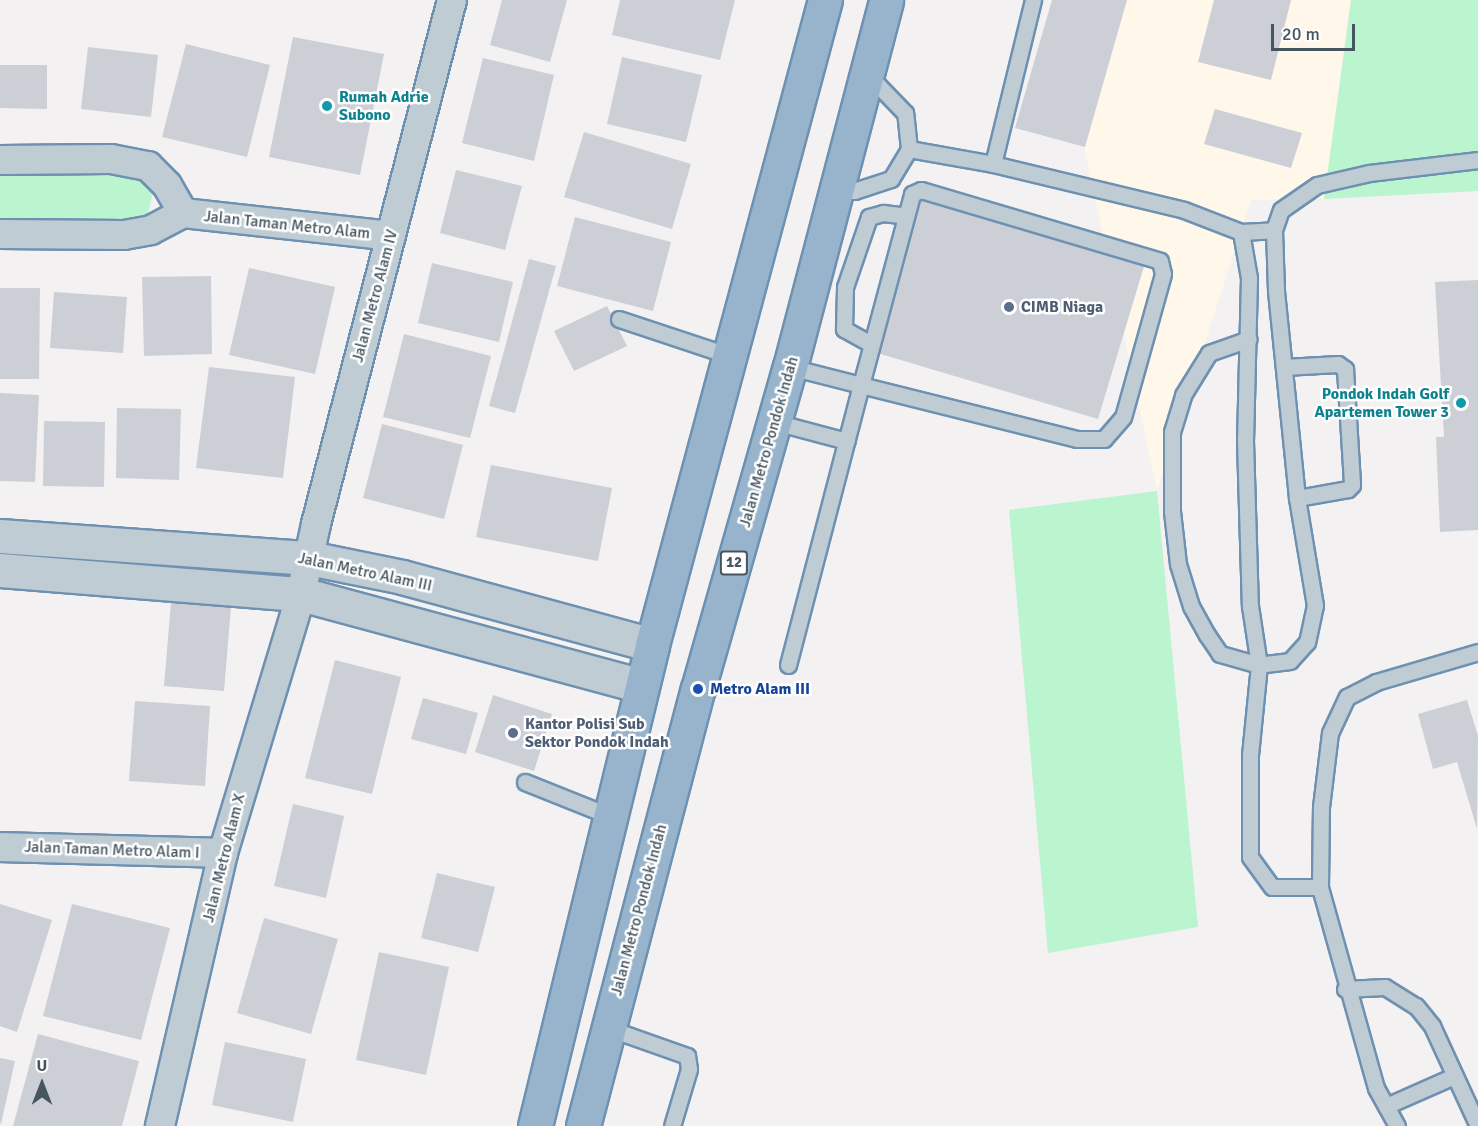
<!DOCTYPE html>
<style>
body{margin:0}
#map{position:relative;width:1478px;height:1126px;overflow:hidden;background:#f3f1f1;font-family:Signika,sans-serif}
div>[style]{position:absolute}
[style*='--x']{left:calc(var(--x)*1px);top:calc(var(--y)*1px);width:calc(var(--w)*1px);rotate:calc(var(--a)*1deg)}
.commercial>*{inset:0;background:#fef7ea}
.green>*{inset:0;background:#bbf5cf}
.building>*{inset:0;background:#ccd0d6}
.roads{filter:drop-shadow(2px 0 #6e91b1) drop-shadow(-2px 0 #6e91b1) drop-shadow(0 2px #6e91b1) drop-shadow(0 -2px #6e91b1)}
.service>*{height:15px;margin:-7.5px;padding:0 7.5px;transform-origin:7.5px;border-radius:7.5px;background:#c0ccd4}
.minor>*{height:28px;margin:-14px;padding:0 14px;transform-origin:14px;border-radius:14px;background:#c0ccd4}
.tertiary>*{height:33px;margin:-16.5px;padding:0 16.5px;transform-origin:16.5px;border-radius:16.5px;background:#c0ccd4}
.trunk>*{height:33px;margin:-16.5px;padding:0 16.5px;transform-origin:16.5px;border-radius:16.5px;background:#98b4cc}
.dots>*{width:16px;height:16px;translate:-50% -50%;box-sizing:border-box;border:3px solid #fff;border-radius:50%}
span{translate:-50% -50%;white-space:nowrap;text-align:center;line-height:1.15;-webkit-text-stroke:5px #fff;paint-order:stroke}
.shield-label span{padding:2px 4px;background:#fff;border:2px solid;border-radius:4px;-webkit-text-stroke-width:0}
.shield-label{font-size:15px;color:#465661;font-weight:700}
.culture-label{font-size:16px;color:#0d838f;font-weight:700}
.left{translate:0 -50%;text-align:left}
.right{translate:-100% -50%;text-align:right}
.street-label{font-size:16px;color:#465661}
.service-label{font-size:16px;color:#4e5e75;font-weight:700}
.transit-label{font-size:16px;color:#164399;font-weight:700}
.north{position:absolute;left:12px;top:1054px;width:60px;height:60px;-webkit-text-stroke:4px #fff;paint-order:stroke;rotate:0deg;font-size:16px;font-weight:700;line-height:24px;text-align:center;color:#465661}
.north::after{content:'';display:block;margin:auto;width:21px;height:27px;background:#465661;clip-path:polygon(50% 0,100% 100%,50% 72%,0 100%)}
.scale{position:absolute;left:1271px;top:24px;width:84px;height:27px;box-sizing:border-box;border:3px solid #465661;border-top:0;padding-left:8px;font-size:18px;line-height:21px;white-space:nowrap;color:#465661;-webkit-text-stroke:4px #fff;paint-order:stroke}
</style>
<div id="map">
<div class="commercial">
<div style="clip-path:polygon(1053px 0,1351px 0,1324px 199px,1251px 200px,1157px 491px)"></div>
</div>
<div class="green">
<div style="clip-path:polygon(1351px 0,1478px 0,1478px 191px,1324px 199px)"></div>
<div style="clip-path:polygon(124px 165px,153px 192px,149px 211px,138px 225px,0 225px,0 166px)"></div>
<div style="clip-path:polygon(1157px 491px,1198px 927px,1048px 953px,1009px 510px)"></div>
</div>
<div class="building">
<div style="clip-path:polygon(502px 0,567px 0,550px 62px,490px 45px)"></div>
<div style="clip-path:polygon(620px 0,735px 0,720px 60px,612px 35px)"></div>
<div style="clip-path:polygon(1052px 0,1127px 0,1085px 147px,1015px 128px)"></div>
<div style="clip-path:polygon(1214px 0,1291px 0,1271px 80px,1198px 62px)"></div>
<div style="clip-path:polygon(293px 37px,384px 54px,360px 175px,269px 157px)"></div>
<div style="clip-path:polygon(186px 44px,270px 65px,247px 157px,162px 137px)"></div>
<div style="clip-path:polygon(88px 47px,158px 55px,151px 117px,81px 109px)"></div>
<div style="clip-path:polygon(622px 57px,702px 75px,686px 142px,607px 124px)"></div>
<div style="clip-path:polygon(483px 58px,554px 75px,534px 161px,462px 143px)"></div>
<div style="clip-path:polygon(0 65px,47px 65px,47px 109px,0 108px)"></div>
<div style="clip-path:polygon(1215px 109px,1302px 133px,1291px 168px,1204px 144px)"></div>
<div style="clip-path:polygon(584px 132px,691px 164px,672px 229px,564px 197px)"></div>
<div style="clip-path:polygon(456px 170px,522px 186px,505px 250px,440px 233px)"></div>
<div style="clip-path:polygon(921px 200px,1145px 263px,1098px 419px,874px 352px)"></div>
<div style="clip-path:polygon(575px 217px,671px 242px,653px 311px,557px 286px)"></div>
<div style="clip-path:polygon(529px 259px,556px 266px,515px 413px,489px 406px)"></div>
<div style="clip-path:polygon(432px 263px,513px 282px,499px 342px,418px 323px)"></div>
<div style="clip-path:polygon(249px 268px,335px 287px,315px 374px,229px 355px)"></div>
<div style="clip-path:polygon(211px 276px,212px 354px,144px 356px,142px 277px)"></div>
<div style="clip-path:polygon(1478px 280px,1478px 530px,1440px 532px,1436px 437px,1444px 437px,1435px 282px)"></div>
<div style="clip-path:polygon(0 288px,40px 288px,39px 379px,0 379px)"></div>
<div style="clip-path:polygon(54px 292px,127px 297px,123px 353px,50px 348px)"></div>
<div style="clip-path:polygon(607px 306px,627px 346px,574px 371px,554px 331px)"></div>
<div style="clip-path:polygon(404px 334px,491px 356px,470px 438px,383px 417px)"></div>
<div style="clip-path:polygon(209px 367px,295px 377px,283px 478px,196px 468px)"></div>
<div style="clip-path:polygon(0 393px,39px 395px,35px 482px,0 481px)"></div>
<div style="clip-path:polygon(117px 408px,181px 409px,179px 480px,116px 478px)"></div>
<div style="clip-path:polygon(44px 421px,105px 422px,104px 487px,43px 486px)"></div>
<div style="clip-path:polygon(382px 424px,463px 445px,444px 519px,363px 498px)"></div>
<div style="clip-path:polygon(491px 465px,612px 488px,598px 561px,476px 537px)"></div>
<div style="clip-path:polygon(171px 602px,231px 607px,224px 691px,164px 686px)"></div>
<div style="clip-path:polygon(335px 660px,401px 677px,372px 794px,305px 778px)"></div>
<div style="clip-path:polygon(493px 695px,552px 714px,534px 771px,475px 752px)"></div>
<div style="clip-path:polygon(423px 698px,478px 713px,466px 754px,411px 739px)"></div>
<div style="clip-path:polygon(1467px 700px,1478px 736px,1477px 829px,1457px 762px,1433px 769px,1418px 714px)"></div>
<div style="clip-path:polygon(135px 701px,210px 706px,205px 786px,129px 781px)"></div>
<div style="clip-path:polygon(293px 804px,344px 816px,326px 898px,274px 886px)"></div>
<div style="clip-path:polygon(437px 873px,495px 887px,478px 952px,421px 938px)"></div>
<div style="clip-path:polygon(0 904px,52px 920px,17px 1032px,0 1026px)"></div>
<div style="clip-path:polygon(72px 904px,170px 928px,141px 1040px,43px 1016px)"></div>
<div style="clip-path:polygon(264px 918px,338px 939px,311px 1034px,237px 1013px)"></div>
<div style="clip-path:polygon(379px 952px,449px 967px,426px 1075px,356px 1060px)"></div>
<div style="clip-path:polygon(38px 1034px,139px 1061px,122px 1126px,13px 1126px)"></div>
<div style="clip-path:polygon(225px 1042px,306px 1059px,293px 1122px,212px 1105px)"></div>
<div style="clip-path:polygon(0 1058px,15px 1061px,1px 1124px,0 1123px)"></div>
</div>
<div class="roads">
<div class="service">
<div style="--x:909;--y:149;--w:85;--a:10.1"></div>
<div style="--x:993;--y:164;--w:196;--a:13.5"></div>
<div style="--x:1184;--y:210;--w:61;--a:21.1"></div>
<div style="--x:1241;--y:232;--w:33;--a:-3"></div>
<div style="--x:1274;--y:230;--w:61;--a:88.1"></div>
<div style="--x:1276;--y:291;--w:208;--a:84.2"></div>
<div style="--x:1297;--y:498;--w:109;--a:80.5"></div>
<div style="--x:1315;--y:605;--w:38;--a:102"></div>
<div style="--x:1307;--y:642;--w:25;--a:132"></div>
<div style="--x:1290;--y:661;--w:31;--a:173"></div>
<div style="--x:1259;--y:665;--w:41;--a:-164.2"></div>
<div style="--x:1220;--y:654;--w:23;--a:-124"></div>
<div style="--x:1207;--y:635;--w:33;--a:-119"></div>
<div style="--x:1191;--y:606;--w:44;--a:-107.2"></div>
<div style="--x:1178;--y:564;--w:53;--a:-96.5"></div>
<div style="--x:1172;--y:511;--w:79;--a:-90"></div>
<div style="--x:1172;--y:432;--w:39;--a:-73"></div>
<div style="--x:1183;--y:395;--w:49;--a:-58.2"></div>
<div style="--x:1209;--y:353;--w:42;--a:-19.3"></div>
<div style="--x:993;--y:164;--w:169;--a:-76.3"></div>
<div style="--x:837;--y:186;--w:18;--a:16"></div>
<div style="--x:854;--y:191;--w:39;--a:-18"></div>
<div style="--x:891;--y:179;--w:35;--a:-59"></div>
<div style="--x:909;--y:149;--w:36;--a:-96"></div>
<div style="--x:905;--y:113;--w:39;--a:-134"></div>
<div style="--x:878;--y:85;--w:15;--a:-164"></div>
<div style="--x:921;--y:190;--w:249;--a:16.5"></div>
<div style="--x:1160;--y:261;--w:13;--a:77"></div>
<div style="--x:1163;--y:274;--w:148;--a:105.6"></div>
<div style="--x:1123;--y:417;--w:29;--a:131"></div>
<div style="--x:1104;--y:439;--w:27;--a:180"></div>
<div style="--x:1077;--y:439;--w:223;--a:-166"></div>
<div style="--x:861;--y:385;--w:198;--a:-75"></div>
<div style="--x:912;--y:194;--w:10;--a:-24"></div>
<div style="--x:1274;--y:230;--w:21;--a:-71"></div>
<div style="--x:1281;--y:210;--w:44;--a:-34.8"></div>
<div style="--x:1317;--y:185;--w:53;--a:-13"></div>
<div style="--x:1369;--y:173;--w:110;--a:-6.8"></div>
<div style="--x:1241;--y:232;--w:47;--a:80.1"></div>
<div style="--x:1249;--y:278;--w:163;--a:91.4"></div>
<div style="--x:1245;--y:441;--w:165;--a:88.3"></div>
<div style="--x:1250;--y:606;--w:60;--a:81.3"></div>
<div style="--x:1259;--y:665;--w:90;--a:95.7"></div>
<div style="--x:1250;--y:755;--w:102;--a:90"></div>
<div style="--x:1250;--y:857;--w:37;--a:54"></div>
<div style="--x:1272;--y:887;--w:48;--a:0"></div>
<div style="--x:619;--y:319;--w:117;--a:18.4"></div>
<div style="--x:871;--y:344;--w:31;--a:-151"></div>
<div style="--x:844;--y:329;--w:42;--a:-88.6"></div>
<div style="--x:845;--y:287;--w:74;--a:-71.1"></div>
<div style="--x:869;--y:217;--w:15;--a:-16"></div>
<div style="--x:883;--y:213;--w:23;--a:7"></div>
<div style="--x:1284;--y:367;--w:54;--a:-3.2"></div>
<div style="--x:1338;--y:364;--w:9;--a:36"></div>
<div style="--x:1345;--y:369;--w:116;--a:86.5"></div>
<div style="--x:1352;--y:485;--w:6;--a:135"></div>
<div style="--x:1348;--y:489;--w:52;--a:170"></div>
<div style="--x:775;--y:422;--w:74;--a:14.8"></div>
<div style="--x:788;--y:665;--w:289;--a:-75.4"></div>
<div style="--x:861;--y:385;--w:73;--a:-165.8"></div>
<div style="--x:525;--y:782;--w:92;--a:21.8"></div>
<div style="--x:1345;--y:989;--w:40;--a:-2.9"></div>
<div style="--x:1385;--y:987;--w:36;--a:32"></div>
<div style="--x:1416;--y:1006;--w:26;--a:51"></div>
<div style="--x:1432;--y:1026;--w:110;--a:65.3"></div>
<div style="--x:608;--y:1028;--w:84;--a:19.5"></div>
<div style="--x:687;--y:1056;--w:13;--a:81"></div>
<div style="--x:689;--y:1069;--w:59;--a:106.6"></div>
<div style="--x:1386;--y:1106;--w:74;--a:-23.8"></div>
<div style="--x:1397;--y:1126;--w:43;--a:-118.9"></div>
<div style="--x:1376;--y:1088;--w:209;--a:-105.6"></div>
<div style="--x:1320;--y:887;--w:80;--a:-89.3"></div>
<div style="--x:1321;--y:807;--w:75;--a:-83.1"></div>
<div style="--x:1330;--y:733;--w:40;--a:-65"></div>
<div style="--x:1347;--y:697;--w:33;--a:-27"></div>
<div style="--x:1376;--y:682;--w:106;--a:-16.4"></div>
</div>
<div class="minor">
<div style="--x:0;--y:160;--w:111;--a:-0.5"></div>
<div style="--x:111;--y:159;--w:38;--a:11"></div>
<div style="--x:148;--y:166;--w:27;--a:45"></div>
<div style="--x:167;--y:185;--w:32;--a:60"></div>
<div style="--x:0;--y:234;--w:124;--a:0.5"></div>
<div style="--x:124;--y:235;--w:27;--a:-10"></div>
<div style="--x:151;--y:230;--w:36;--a:-28"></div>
<div style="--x:183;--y:213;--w:209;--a:6.3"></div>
<div style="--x:0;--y:847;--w:223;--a:1.5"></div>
<div style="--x:160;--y:1126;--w:280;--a:-77"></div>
<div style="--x:223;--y:853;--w:270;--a:-73.2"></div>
<div style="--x:301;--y:594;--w:72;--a:-77.9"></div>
<div style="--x:316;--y:524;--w:541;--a:-75.45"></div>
</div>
<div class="tertiary">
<div style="--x:0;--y:536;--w:310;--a:4.1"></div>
<div style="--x:309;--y:558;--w:95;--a:11.5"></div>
<div style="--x:402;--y:577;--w:259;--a:15.2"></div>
<div style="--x:0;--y:570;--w:302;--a:4.6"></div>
<div style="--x:301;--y:594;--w:352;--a:15.1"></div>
</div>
<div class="trunk">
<div style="--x:535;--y:1126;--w:495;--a:-76.3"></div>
<div style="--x:652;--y:645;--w:668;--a:-74.99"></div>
<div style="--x:583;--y:1126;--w:452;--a:-75.3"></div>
<div style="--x:698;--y:689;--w:335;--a:-74.1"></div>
<div style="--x:790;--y:367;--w:379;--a:-75.3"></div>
</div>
</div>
<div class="dots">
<div style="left:327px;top:106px;background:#0f9aa8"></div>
<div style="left:1009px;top:307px;background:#5c6f8a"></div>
<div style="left:1461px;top:403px;background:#0f9aa8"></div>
<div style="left:698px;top:689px;background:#1a4fb4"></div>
<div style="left:513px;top:733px;background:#5c6f8a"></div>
</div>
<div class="shield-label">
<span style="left:734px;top:563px">12</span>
</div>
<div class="culture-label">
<span class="left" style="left:339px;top:106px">Rumah Adrie<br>Subono</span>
<span class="right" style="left:1449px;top:403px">Pondok Indah Golf<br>Apartemen Tower 3</span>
</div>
<div class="street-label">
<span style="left:287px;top:225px;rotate:6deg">Jalan Taman Metro Alam</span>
<span style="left:375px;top:296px;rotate:-75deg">Jalan Metro Alam IV</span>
<span style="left:769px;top:442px;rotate:-74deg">Jalan Metro Pondok Indah</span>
<span style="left:365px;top:572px;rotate:12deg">Jalan Metro Alam III</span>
<span style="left:112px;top:850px;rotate:2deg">Jalan Taman Metro Alam I</span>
<span style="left:224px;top:858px;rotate:-76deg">Jalan Metro Alam X</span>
<span style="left:639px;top:910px;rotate:-75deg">Jalan Metro Pondok Indah</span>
</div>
<div class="service-label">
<span class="left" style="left:1021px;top:307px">CIMB Niaga</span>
<span class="left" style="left:525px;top:733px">Kantor Polisi Sub<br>Sektor Pondok Indah</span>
</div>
<div class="transit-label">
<span class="left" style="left:710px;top:689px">Metro Alam III</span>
</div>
<div class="north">U</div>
<div class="scale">20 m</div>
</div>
